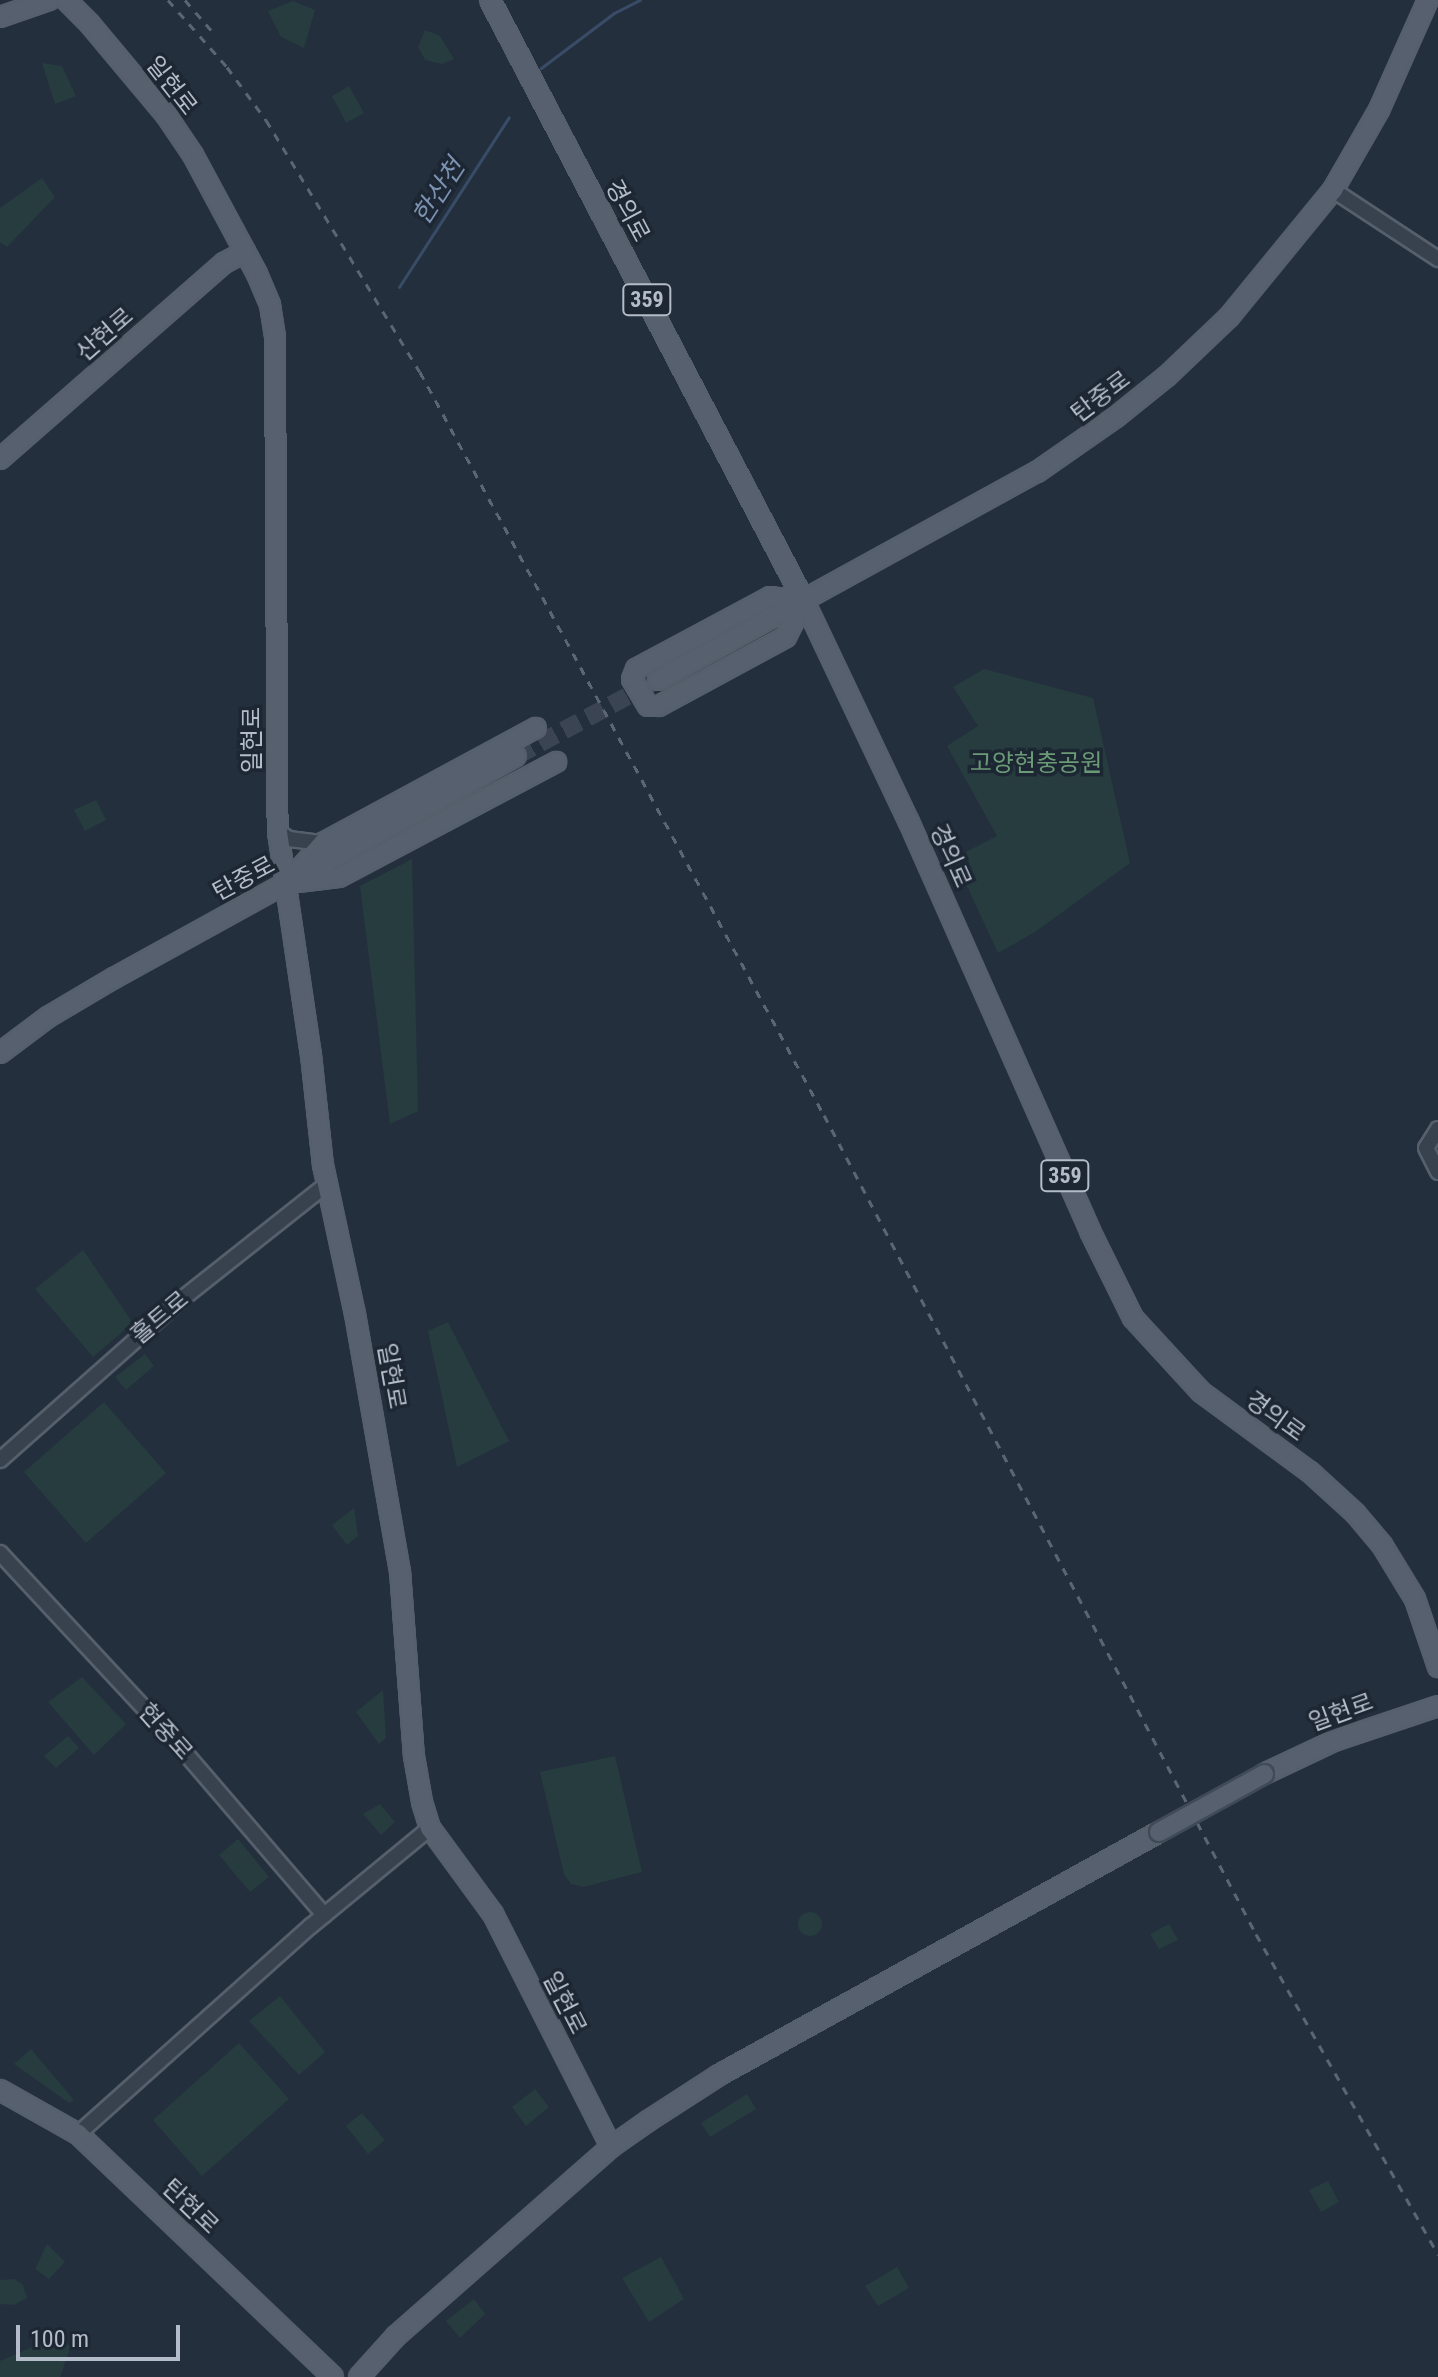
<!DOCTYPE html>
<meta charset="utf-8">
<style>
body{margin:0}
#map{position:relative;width:1438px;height:2377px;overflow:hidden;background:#242f3e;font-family:"Roboto Condensed","Noto Sans KR",sans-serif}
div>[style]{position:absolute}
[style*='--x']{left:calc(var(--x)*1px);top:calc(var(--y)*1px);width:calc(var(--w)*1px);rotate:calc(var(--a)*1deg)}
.green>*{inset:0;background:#263c3f}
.round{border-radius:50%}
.stream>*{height:3px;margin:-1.5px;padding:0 1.5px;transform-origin:1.5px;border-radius:1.5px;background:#394c67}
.major-tunnel>*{height:18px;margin-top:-9px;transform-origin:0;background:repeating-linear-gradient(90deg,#3a4453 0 18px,transparent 0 27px)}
.roads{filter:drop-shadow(2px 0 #565f6c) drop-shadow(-2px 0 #565f6c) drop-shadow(0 2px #565f6c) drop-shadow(0 -2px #565f6c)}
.minor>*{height:14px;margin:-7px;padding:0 7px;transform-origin:7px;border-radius:7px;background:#38414e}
.major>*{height:18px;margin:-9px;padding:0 9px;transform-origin:9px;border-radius:9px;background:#56606e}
.rail>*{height:3px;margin-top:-1.5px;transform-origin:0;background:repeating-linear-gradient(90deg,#5a6575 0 8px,transparent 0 16px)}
.bridges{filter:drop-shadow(2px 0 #414a57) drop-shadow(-2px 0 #414a57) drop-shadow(0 2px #414a57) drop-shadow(0 -2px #414a57)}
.major-bridge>*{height:18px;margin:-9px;padding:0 9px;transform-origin:9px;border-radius:9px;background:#56606e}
span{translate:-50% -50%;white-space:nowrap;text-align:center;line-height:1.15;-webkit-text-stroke:7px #1d2633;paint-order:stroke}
.shield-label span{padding:2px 6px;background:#1d2633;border:2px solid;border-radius:6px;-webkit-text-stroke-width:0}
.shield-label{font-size:22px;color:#b4bcc9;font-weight:700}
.street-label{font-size:24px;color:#b4bcc9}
.park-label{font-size:24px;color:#6b9a76}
.water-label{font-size:26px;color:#7c92b1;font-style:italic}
.scale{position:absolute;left:16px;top:2325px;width:164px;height:36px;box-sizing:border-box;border:4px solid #b4bcc9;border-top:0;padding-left:10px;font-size:24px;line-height:28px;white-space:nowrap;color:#b4bcc9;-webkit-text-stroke:6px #1d2633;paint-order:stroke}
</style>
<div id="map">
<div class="green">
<div style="clip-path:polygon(293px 1px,315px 10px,304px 48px,281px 37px,268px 11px)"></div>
<div style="clip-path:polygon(425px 30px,440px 36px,454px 59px,442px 64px,425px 60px,418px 47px)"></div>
<div style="clip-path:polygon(42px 63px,62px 66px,76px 96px,55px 104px)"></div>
<div style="clip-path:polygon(349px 86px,364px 113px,346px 123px,332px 96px)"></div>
<div style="clip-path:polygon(42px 178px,55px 197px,7px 247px,0 242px,0 208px)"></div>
<div style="clip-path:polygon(984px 669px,1093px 698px,1130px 863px,1035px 932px,998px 953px,954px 858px,997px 836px,947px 746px,978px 726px,953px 687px)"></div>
<div style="clip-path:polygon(96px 800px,106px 820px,85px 831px,74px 810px)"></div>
<div style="clip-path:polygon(412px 859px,418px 1111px,390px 1124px,360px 886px)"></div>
<div style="clip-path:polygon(83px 1250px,133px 1323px,93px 1357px,35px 1289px)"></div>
<div style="clip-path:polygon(448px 1322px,509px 1441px,457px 1467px,428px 1331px)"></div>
<div style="clip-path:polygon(145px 1354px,154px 1366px,126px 1390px,115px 1377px)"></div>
<div style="clip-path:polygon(104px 1402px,166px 1473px,86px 1543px,24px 1472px)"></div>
<div style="clip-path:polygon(354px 1508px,358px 1536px,347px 1545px,332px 1525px)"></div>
<div style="clip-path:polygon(82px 1677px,126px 1724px,94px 1755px,48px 1702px)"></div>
<div style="clip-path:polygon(383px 1690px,386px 1738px,379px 1744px,356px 1712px)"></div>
<div style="clip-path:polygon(68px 1736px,79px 1748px,56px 1768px,44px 1756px)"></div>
<div style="clip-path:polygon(615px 1756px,642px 1872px,583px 1887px,571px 1884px,564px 1874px,540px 1772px)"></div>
<div style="clip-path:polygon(380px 1804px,395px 1822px,381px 1835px,363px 1814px)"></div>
<div style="clip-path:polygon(238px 1839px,269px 1877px,250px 1892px,219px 1855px)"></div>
<div class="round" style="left:798px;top:1912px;width:24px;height:24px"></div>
<div style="clip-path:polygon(1169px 1924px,1178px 1940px,1159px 1949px,1150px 1934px)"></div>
<div style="clip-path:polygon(280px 1996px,325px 2052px,299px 2075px,249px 2021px)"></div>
<div style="clip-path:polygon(239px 2043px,289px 2099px,202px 2176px,153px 2120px)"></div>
<div style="clip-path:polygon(31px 2049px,74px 2100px,69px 2103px,14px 2064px)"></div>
<div style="clip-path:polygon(535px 2089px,549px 2107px,526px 2126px,512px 2107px)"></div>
<div style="clip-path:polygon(747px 2094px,756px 2109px,710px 2137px,701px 2123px)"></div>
<div style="clip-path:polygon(362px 2113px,385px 2140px,368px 2154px,346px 2126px)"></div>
<div style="clip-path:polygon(1328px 2181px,1339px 2202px,1321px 2212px,1309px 2190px)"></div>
<div style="clip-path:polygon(47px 2244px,65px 2262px,49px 2279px,35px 2269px)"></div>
<div style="clip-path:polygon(661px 2257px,684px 2299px,649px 2322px,622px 2278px)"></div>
<div style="clip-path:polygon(897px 2267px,909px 2288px,878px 2306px,865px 2286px)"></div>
<div style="clip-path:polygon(15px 2279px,23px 2285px,27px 2298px,14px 2305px,0 2304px,0 2280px)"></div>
<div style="clip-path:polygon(474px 2299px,485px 2314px,460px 2338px,446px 2321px)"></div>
<div style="clip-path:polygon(53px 2338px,71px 2346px,60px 2377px,0 2377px,0 2361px)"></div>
</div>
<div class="stream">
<div style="--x:541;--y:68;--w:91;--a:-37"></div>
<div style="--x:614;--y:13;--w:29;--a:-27"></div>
<div style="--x:399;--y:287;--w:202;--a:-57.1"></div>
</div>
<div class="major-tunnel">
<div style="--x:516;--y:756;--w:161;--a:-28.2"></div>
</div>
<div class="roads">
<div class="minor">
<div style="--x:1333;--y:190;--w:126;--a:33.3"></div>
<div style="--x:278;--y:832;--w:13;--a:32"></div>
<div style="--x:289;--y:839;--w:34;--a:7"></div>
<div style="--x:1438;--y:1129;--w:22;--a:122"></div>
<div style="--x:1426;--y:1148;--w:27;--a:63"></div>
<div style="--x:0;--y:1460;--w:243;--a:-41.5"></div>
<div style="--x:182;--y:1299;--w:185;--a:-38.4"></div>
<div style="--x:0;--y:1553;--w:266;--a:47.1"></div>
<div style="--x:181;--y:1748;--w:220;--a:49.4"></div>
<div style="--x:78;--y:2134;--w:312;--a:-41.8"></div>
<div style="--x:311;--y:1926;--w:154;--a:-39.5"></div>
</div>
<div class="major">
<div style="--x:66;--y:0;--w:33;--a:45"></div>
<div style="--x:89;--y:23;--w:120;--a:50.1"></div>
<div style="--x:166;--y:115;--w:48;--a:56"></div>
<div style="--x:193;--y:155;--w:135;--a:61.7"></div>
<div style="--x:257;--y:274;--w:34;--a:67"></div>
<div style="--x:270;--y:305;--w:31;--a:81"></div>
<div style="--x:275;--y:336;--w:496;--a:89.7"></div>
<div style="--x:278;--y:832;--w:225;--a:81.6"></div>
<div style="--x:311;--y:1055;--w:111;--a:83.8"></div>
<div style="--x:323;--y:1165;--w:152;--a:77.9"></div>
<div style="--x:355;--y:1314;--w:261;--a:80.1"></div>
<div style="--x:400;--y:1571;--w:186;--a:85.7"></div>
<div style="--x:414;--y:1756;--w:47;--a:80.1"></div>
<div style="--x:422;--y:1802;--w:27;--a:73"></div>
<div style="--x:430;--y:1828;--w:107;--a:53.8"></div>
<div style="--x:493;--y:1914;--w:261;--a:63.1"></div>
<div style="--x:490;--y:0;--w:678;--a:62.41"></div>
<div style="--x:804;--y:601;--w:245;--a:64.6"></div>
<div style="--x:909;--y:822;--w:447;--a:66.1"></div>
<div style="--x:1090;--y:1231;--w:97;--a:63.7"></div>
<div style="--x:1133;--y:1318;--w:100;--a:47.4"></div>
<div style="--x:1201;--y:1392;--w:135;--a:36.3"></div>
<div style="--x:1310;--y:1472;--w:61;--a:42.3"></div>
<div style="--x:1355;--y:1513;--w:42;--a:49.8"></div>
<div style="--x:1382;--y:1545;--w:63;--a:58.6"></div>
<div style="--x:1415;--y:1599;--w:72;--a:71.3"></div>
<div style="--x:0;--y:17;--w:52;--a:-19.1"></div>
<div style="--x:0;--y:459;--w:298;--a:-41.2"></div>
<div style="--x:224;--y:263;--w:24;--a:-28"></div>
<div style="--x:770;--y:597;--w:34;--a:7"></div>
<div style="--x:804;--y:601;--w:40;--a:116.6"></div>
<div style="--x:786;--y:637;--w:145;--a:151.5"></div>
<div style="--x:659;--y:706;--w:11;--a:180"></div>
<div style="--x:648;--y:706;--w:31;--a:-121"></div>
<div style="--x:632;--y:679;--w:11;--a:-68"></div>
<div style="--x:636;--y:669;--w:152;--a:-28.2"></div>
<div style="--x:658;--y:680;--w:432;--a:-28.8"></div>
<div style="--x:1037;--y:472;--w:96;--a:-34.8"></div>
<div style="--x:1116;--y:417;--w:65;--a:-38.8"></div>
<div style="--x:1167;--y:376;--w:86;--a:-43.6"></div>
<div style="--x:1229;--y:317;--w:164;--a:-50.7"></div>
<div style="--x:1333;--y:190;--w:92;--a:-60.1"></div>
<div style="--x:1379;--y:110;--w:120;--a:-66"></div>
<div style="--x:297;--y:872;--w:39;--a:-48"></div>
<div style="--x:323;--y:843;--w:242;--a:-28.4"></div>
<div style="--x:298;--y:882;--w:41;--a:-7"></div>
<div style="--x:339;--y:877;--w:246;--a:-27.9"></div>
<div style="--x:0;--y:1053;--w:60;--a:-36.9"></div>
<div style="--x:48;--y:1017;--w:77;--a:-30.6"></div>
<div style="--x:114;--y:978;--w:459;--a:-28.9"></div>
<div style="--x:1264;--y:1774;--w:77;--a:-25.2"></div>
<div style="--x:1334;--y:1741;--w:110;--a:-18.6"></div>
<div style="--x:0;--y:2090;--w:90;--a:29.4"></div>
<div style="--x:78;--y:2134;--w:352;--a:43.6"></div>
<div style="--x:359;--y:2377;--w:55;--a:-47.9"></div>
<div style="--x:396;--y:2336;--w:286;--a:-41.3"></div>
<div style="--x:611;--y:2147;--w:45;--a:-35.1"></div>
<div style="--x:648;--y:2121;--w:85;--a:-32.9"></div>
<div style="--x:719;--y:2075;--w:503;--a:-28.91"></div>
</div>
</div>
<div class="rail">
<div style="--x:168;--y:0;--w:89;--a:48.6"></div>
<div style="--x:227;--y:67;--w:66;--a:53.7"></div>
<div style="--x:266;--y:120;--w:295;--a:58.6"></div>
<div style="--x:420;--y:372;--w:846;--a:61.47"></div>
<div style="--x:824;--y:1115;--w:926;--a:62.19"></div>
<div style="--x:1256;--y:1934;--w:369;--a:60.4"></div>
<div style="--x:185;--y:0;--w:40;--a:49"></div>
</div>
<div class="bridges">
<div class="major-bridge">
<div style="--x:1159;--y:1832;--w:120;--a:-28.9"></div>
</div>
</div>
<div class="shield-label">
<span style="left:647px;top:300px">359</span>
<span style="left:1065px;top:1176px">359</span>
</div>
<div class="street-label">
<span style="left:171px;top:86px;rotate:52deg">일현로</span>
<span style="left:627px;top:211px;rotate:62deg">경의로</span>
<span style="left:105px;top:335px;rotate:-41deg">산현로</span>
<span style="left:1101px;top:397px;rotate:-37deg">탄중로</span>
<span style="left:253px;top:740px;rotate:-90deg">일현로</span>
<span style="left:950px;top:856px;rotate:66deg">경의로</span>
<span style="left:244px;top:879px;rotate:-28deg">탄중로</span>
<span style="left:160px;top:1318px;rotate:-40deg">홀트로</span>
<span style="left:391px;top:1376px;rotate:80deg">일현로</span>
<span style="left:1275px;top:1417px;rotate:36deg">경의로</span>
<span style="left:1341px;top:1713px;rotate:-20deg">일현로</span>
<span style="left:165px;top:1732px;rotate:48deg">현중로</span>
<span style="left:564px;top:2003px;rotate:63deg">일현로</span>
<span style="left:190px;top:2207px;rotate:44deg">탄현로</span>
</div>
<div class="park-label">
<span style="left:1036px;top:764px">고양현충공원</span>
</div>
<div class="water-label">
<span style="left:439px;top:192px;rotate:-57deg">한산천</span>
</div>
<div class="scale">100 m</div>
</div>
